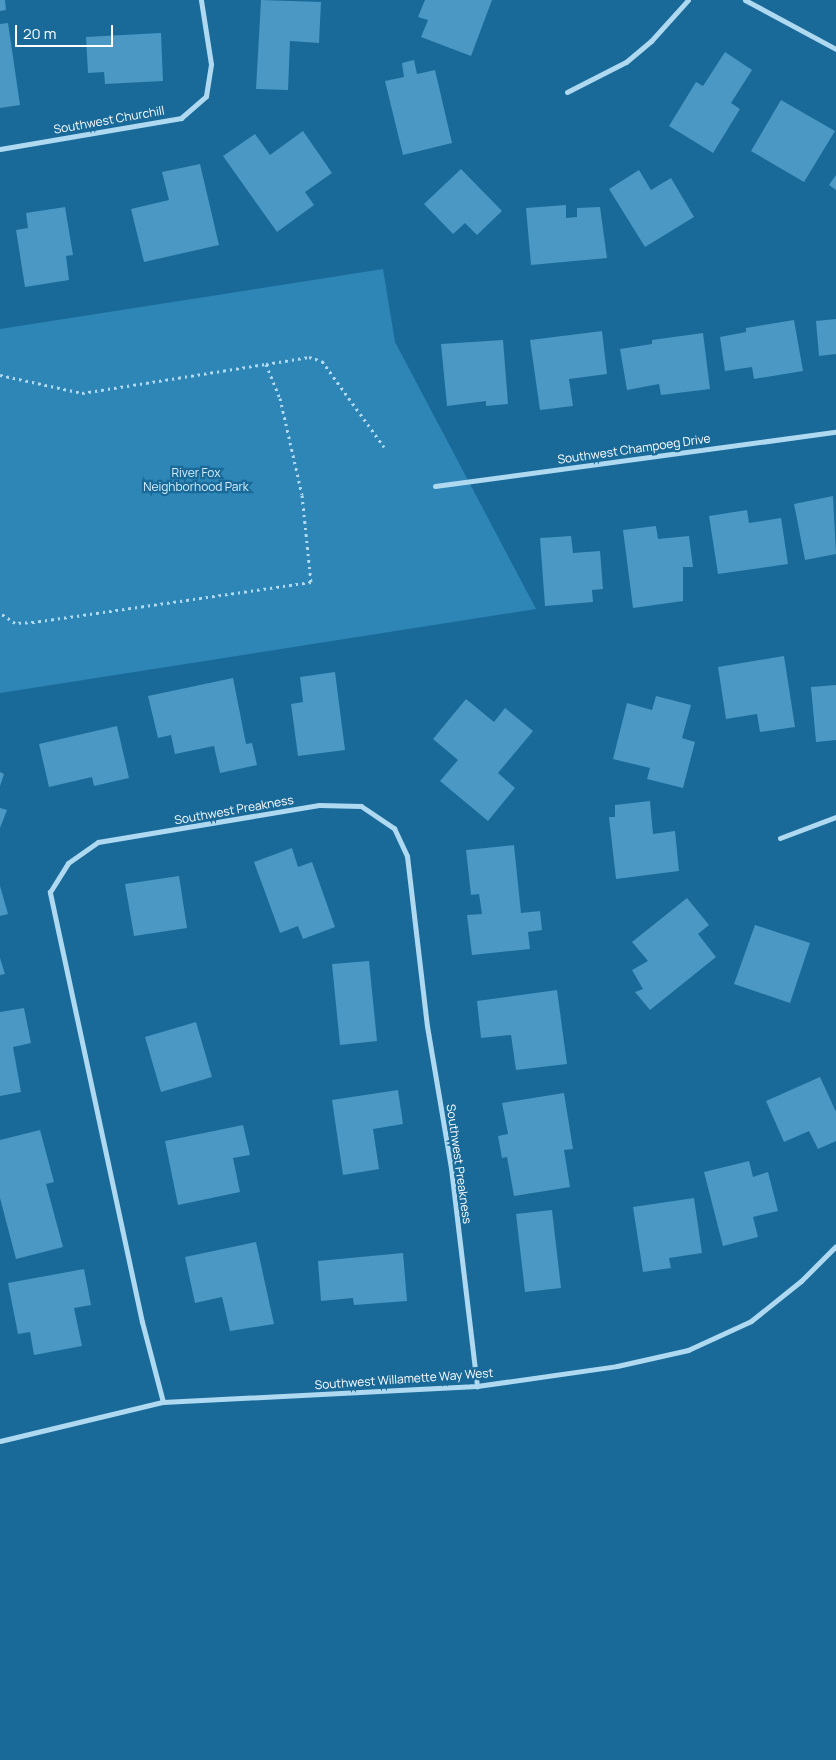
<!DOCTYPE html>
<style>
body{margin:0}
#map{position:relative;width:836px;height:1760px;overflow:hidden;background:#196a99;font-family:Manrope,sans-serif}
div>[style]{position:absolute}
[style*='--x']{left:calc(var(--x)*1px);top:calc(var(--y)*1px);width:calc(var(--w)*1px);rotate:calc(var(--a)*1deg)}
.green>*{inset:0;background:#2d86b6}
.building>*{inset:0;background:#4a98c3}
.path>*{height:3px;margin-top:-1.5px;transform-origin:0;background:repeating-linear-gradient(90deg,#aed9f1 0 2.5px,transparent 0 6.5px)}
.minor>*{height:5px;margin:-2.5px;padding:0 2.5px;transform-origin:2.5px;border-radius:2.5px;background:#aed9f1}
span{translate:-50% -50%;white-space:nowrap;text-align:center;line-height:1.15;-webkit-text-stroke:4.5px #196a99;paint-order:stroke}
.street-label{font-size:12px;color:#fff}
.park-label{font-size:12px;color:#d5eefc}
.scale{position:absolute;left:15px;top:25px;width:98px;height:22px;box-sizing:border-box;border:2px solid #fff;border-top:0;padding-left:6px;font-size:15px;line-height:18px;white-space:nowrap;color:#fff;-webkit-text-stroke:4px #196a99;paint-order:stroke}
</style>
<div id="map">
<div class="green">
<div style="clip-path:polygon(383px 269px,395px 342px,536px 609px,0 693px,0 329px)"></div>
</div>
<div class="building">
<div style="clip-path:polygon(0 0,5px 0,6px 10px,0 11px)"></div>
<div style="clip-path:polygon(261px 0,321px 2px,319px 43px,290px 41px,288px 90px,256px 89px)"></div>
<div style="clip-path:polygon(425px 0,492px 0,471px 56px,421px 37px,428px 20px,418px 17px)"></div>
<div style="clip-path:polygon(8px 23px,20px 105px,0 108px,0 24px)"></div>
<div style="clip-path:polygon(161px 33px,163px 81px,105px 84px,104px 72px,88px 73px,86px 37px)"></div>
<div style="clip-path:polygon(725px 52px,752px 70px,731px 103px,740px 109px,713px 153px,669px 126px,696px 82px,703px 86px)"></div>
<div style="clip-path:polygon(414px 60px,417px 74px,435px 70px,452px 143px,403px 155px,385px 81px,404px 77px,402px 63px)"></div>
<div style="clip-path:polygon(781px 100px,835px 131px,804px 182px,751px 151px)"></div>
<div style="clip-path:polygon(303px 131px,332px 173px,305px 192px,314px 205px,277px 232px,223px 156px,255px 134px,270px 155px)"></div>
<div style="clip-path:polygon(200px 164px,219px 245px,144px 262px,131px 209px,169px 200px,162px 172px)"></div>
<div style="clip-path:polygon(461px 169px,502px 211px,477px 235px,465px 223px,453px 234px,424px 204px)"></div>
<div style="clip-path:polygon(639px 170px,651px 190px,671px 178px,694px 217px,645px 247px,609px 189px)"></div>
<div style="clip-path:polygon(836px 175px,836px 190px,829px 185px)"></div>
<div style="clip-path:polygon(566px 205px,566px 218px,577px 217px,577px 208px,600px 207px,607px 258px,531px 265px,526px 208px)"></div>
<div style="clip-path:polygon(65px 207px,73px 255px,66px 256px,69px 280px,25px 287px,16px 230px,28px 228px,26px 213px)"></div>
<div style="clip-path:polygon(836px 319px,836px 354px,819px 356px,816px 321px)"></div>
<div style="clip-path:polygon(794px 320px,803px 371px,754px 379px,752px 367px,725px 371px,720px 337px,746px 332px,746px 328px)"></div>
<div style="clip-path:polygon(602px 331px,607px 374px,569px 379px,573px 406px,540px 410px,530px 340px)"></div>
<div style="clip-path:polygon(703px 333px,710px 389px,661px 395px,659px 384px,627px 390px,620px 349px,652px 344px,652px 340px)"></div>
<div style="clip-path:polygon(503px 340px,508px 404px,486px 406px,486px 401px,447px 406px,441px 344px)"></div>
<div style="clip-path:polygon(833px 496px,836px 554px,805px 560px,794px 504px)"></div>
<div style="clip-path:polygon(747px 510px,749px 523px,781px 518px,788px 564px,718px 574px,709px 516px)"></div>
<div style="clip-path:polygon(656px 526px,658px 539px,689px 536px,693px 567px,683px 567px,683px 601px,633px 608px,623px 530px)"></div>
<div style="clip-path:polygon(571px 536px,573px 553px,600px 551px,603px 589px,592px 590px,593px 602px,545px 606px,540px 538px)"></div>
<div style="clip-path:polygon(784px 656px,795px 727px,760px 732px,757px 714px,726px 719px,718px 667px)"></div>
<div style="clip-path:polygon(335px 672px,345px 750px,298px 756px,291px 704px,303px 702px,300px 677px)"></div>
<div style="clip-path:polygon(233px 678px,246px 744px,252px 743px,257px 765px,220px 773px,214px 746px,175px 754px,171px 735px,158px 738px,148px 696px)"></div>
<div style="clip-path:polygon(836px 685px,836px 740px,816px 742px,811px 687px)"></div>
<div style="clip-path:polygon(656px 696px,691px 705px,682px 738px,695px 742px,683px 788px,647px 779px,650px 768px,613px 759px,627px 703px,652px 710px)"></div>
<div style="clip-path:polygon(466px 699px,494px 722px,505px 708px,533px 731px,498px 773px,515px 788px,488px 821px,440px 781px,458px 760px,433px 739px)"></div>
<div style="clip-path:polygon(117px 726px,129px 778px,94px 786px,92px 777px,49px 787px,39px 744px)"></div>
<div style="clip-path:polygon(0 772px,4px 774px,0 786px)"></div>
<div style="clip-path:polygon(650px 801px,653px 834px,675px 831px,679px 871px,616px 879px,609px 817px,615px 817px,615px 805px)"></div>
<div style="clip-path:polygon(0 808px,7px 810px,0 828px)"></div>
<div style="clip-path:polygon(514px 845px,521px 913px,540px 911px,542px 930px,528px 932px,530px 949px,472px 955px,467px 915px,482px 914px,479px 894px,471px 895px,466px 850px)"></div>
<div style="clip-path:polygon(292px 848px,298px 867px,312px 862px,335px 927px,303px 939px,298px 926px,280px 933px,254px 862px)"></div>
<div style="clip-path:polygon(179px 876px,187px 928px,134px 936px,125px 884px)"></div>
<div style="clip-path:polygon(0 886px,8px 914px,0 916px)"></div>
<div style="clip-path:polygon(687px 898px,709px 925px,698px 934px,716px 957px,650px 1010px,635px 992px,643px 989px,632px 970px,648px 961px,632px 942px)"></div>
<div style="clip-path:polygon(755px 925px,810px 943px,790px 1003px,734px 984px)"></div>
<div style="clip-path:polygon(0 958px,5px 974px,0 975px)"></div>
<div style="clip-path:polygon(369px 961px,377px 1041px,340px 1045px,332px 964px)"></div>
<div style="clip-path:polygon(557px 990px,567px 1064px,516px 1070px,511px 1035px,481px 1038px,477px 1001px)"></div>
<div style="clip-path:polygon(24px 1008px,31px 1043px,13px 1047px,21px 1092px,0 1096px,0 1012px)"></div>
<div style="clip-path:polygon(196px 1022px,212px 1077px,161px 1092px,145px 1037px)"></div>
<div style="clip-path:polygon(820px 1077px,836px 1112px,836px 1141px,818px 1149px,809px 1131px,784px 1142px,766px 1101px)"></div>
<div style="clip-path:polygon(398px 1090px,403px 1124px,373px 1129px,379px 1169px,343px 1175px,332px 1100px)"></div>
<div style="clip-path:polygon(564px 1093px,573px 1149px,564px 1150px,570px 1187px,514px 1196px,507px 1157px,502px 1158px,498px 1136px,508px 1134px,502px 1103px)"></div>
<div style="clip-path:polygon(243px 1125px,250px 1155px,233px 1158px,240px 1192px,178px 1205px,165px 1141px)"></div>
<div style="clip-path:polygon(40px 1130px,54px 1182px,46px 1184px,63px 1247px,16px 1259px,0 1198px,0 1140px)"></div>
<div style="clip-path:polygon(749px 1161px,753px 1177px,768px 1172px,778px 1211px,753px 1217px,758px 1237px,723px 1246px,704px 1172px)"></div>
<div style="clip-path:polygon(694px 1198px,702px 1253px,669px 1258px,671px 1268px,643px 1272px,633px 1207px)"></div>
<div style="clip-path:polygon(552px 1210px,561px 1288px,525px 1292px,516px 1214px)"></div>
<div style="clip-path:polygon(256px 1242px,274px 1324px,230px 1331px,222px 1297px,195px 1303px,185px 1257px)"></div>
<div style="clip-path:polygon(403px 1253px,407px 1301px,354px 1305px,353px 1298px,321px 1301px,318px 1261px)"></div>
<div style="clip-path:polygon(84px 1269px,91px 1305px,74px 1308px,82px 1346px,34px 1355px,30px 1332px,18px 1334px,8px 1283px)"></div>
</div>
<div class="path">
<div style="--x:266;--y:364;--w:44;--a:-9.2"></div>
<div style="--x:309;--y:357;--w:14;--a:17"></div>
<div style="--x:322;--y:361;--w:106;--a:54.2"></div>
<div style="--x:0;--y:375;--w:84;--a:12.4"></div>
<div style="--x:82;--y:393;--w:186;--a:-9"></div>
<div style="--x:266;--y:364;--w:37;--a:68"></div>
<div style="--x:280;--y:398;--w:99;--a:77.2"></div>
<div style="--x:302;--y:495;--w:87;--a:84.1"></div>
<div style="--x:311;--y:582;--w:280;--a:171.8"></div>
<div style="--x:34;--y:622;--w:19;--a:177"></div>
<div style="--x:15;--y:623;--w:18;--a:-146"></div>
</div>
<div class="minor">
<div style="--x:745;--y:0;--w:103;--a:28.3"></div>
<div style="--x:567;--y:92;--w:66;--a:-27"></div>
<div style="--x:626;--y:62;--w:33;--a:-40"></div>
<div style="--x:651;--y:41;--w:55;--a:-47.9"></div>
<div style="--x:0;--y:149;--w:184;--a:-9.7"></div>
<div style="--x:181;--y:118;--w:33;--a:-41"></div>
<div style="--x:206;--y:96;--w:32;--a:-81"></div>
<div style="--x:211;--y:64;--w:65;--a:-98.9"></div>
<div style="--x:435;--y:486;--w:405;--a:-7.7"></div>
<div style="--x:780;--y:838;--w:60;--a:-20.6"></div>
<div style="--x:163;--y:1402;--w:83;--a:-104.7"></div>
<div style="--x:142;--y:1322;--w:440;--a:-102.1"></div>
<div style="--x:50;--y:892;--w:34;--a:-58"></div>
<div style="--x:68;--y:863;--w:37;--a:-35"></div>
<div style="--x:98;--y:842;--w:224;--a:-9.5"></div>
<div style="--x:319;--y:805;--w:42;--a:1.4"></div>
<div style="--x:361;--y:806;--w:40;--a:34"></div>
<div style="--x:394;--y:828;--w:31;--a:65"></div>
<div style="--x:407;--y:856;--w:171;--a:83.3"></div>
<div style="--x:427;--y:1026;--w:144;--a:80.4"></div>
<div style="--x:451;--y:1168;--w:220;--a:83.2"></div>
<div style="--x:0;--y:1441;--w:168;--a:-13.5"></div>
<div style="--x:163;--y:1402;--w:314;--a:-2.9"></div>
<div style="--x:477;--y:1386;--w:141;--a:-8.1"></div>
<div style="--x:617;--y:1366;--w:73;--a:-12.7"></div>
<div style="--x:688;--y:1350;--w:69;--a:-24.7"></div>
<div style="--x:751;--y:1321;--w:64;--a:-38.7"></div>
<div style="--x:801;--y:1281;--w:49;--a:-45"></div>
</div>
<div class="street-label">
<span style="left:109px;top:120px;rotate:-10deg">Southwest Churchill</span>
<span style="left:634px;top:449px;rotate:-8deg">Southwest Champoeg Drive</span>
<span style="left:234px;top:810px;rotate:-10deg">Southwest Preakness</span>
<span style="left:459px;top:1164px;rotate:82deg">Southwest Preakness</span>
<span style="left:404px;top:1379px;rotate:-4deg">Southwest Willamette Way West</span>
</div>
<div class="park-label">
<span style="left:196px;top:480px">River Fox<br>Neighborhood Park</span>
</div>
<div class="scale">20 m</div>
</div>
